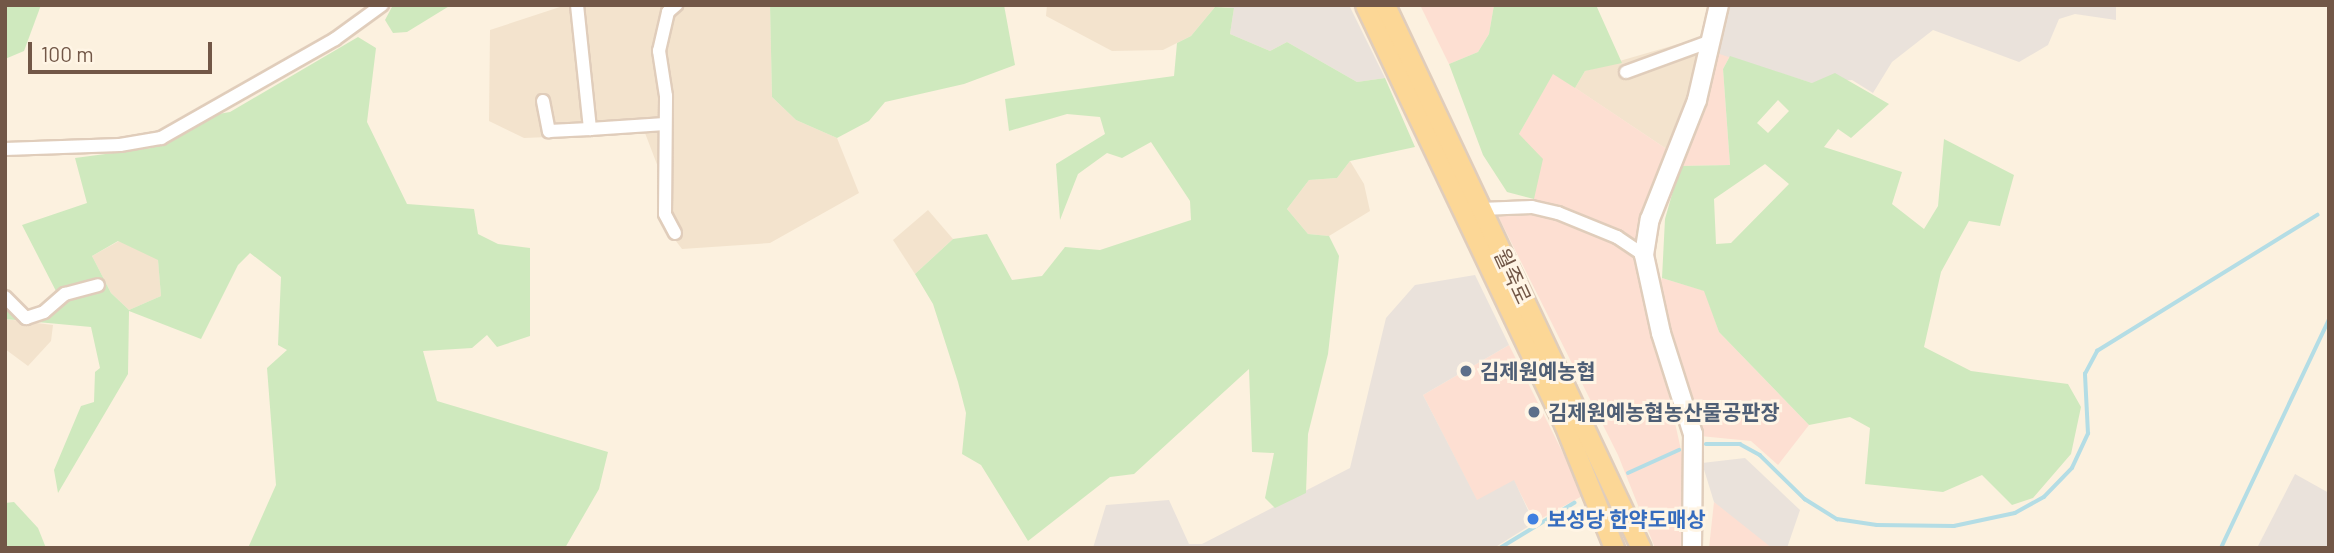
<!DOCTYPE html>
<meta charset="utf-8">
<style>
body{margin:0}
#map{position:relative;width:2334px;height:553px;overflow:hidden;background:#fcf1df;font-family:Barlow,"Noto Sans KR",sans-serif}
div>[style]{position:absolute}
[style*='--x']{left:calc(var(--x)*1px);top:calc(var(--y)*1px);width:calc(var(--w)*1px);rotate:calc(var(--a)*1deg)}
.residential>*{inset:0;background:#f3e3cd}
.commercial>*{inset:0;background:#fddfd2}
.industrial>*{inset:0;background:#eae2db}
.green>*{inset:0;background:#cfe9be}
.stream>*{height:3.5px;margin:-1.75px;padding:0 1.75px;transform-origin:1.75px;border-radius:1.75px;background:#b4dde5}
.roads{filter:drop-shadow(2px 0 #e0cdbb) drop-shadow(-2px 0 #e0cdbb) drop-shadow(0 2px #e0cdbb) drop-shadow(0 -2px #e0cdbb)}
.street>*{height:12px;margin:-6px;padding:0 6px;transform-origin:6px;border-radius:6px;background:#fff}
.secondary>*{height:18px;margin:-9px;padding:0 9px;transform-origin:9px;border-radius:9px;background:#fff}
.primary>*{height:19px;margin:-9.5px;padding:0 9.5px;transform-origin:9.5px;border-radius:9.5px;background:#fcd796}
.dots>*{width:19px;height:19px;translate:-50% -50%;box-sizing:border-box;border:4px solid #fff5e5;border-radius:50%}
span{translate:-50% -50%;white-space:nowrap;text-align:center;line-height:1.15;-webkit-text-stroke:6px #fff5e5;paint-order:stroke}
.street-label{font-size:21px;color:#725747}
.service-label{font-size:21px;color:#4e5e75;font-weight:700}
.left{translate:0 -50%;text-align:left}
.shop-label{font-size:21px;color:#366cbe;font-weight:700}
.frame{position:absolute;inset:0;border:7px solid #725747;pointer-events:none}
.scale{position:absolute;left:28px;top:42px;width:184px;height:32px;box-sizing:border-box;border:4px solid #725747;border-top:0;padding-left:9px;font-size:21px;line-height:24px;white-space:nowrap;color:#725747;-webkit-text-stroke:5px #fff5e5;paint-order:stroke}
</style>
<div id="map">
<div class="residential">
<div style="clip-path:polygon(566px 5px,770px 5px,772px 97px,796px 120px,837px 138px,859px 193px,770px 243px,682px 249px,660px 220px,658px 167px,645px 133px,524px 138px,489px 121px,490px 30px)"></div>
<div style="clip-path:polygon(1047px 5px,1207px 5px,1215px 7px,1191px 36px,1163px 50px,1112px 51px,1046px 16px)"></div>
<div style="clip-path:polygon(1706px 36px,1690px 104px,1668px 150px,1575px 88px,1585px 71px)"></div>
<div style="clip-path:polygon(1350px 161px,1364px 184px,1370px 211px,1329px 236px,1308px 234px,1287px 209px,1309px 180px,1337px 178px)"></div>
<div style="clip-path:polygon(928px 210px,953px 239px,915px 274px,893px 240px)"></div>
<div style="clip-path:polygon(119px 241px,158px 259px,161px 296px,129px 310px,111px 293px,92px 256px)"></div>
<div style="clip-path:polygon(5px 319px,53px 325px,51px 341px,28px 366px,5px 349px)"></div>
</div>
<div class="commercial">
<div style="clip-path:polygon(1420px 5px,1494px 5px,1489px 34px,1478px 52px,1449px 64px)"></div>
<div style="clip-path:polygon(1713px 52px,1730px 56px,1723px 69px,1730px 165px,1680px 166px)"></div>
<div style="clip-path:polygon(1553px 73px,1668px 150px,1638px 258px,1686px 472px,1682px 548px,1655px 548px,1618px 455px,1497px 214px,1526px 211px,1534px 199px,1519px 134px)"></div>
<div style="clip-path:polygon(1662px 278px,1705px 291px,1719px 332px,1809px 425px,1778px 465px,1751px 441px,1700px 436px,1658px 287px)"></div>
<div style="clip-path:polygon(1509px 345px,1584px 495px,1535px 522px,1514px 481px,1477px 501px,1423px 395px)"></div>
<div style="clip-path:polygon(1714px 502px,1746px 522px,1772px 548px,1709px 548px)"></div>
</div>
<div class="industrial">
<div style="clip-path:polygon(1207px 5px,1349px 5px,1385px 78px,1357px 82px,1287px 42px,1270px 51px,1230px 34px,1234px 8px)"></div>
<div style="clip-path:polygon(1726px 5px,2116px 5px,2116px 20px,2075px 14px,2059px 19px,2048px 45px,2019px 62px,1933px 30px,1892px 62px,1873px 93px,1852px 80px,1812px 83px,1713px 52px)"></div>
<div style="clip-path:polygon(1475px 275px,1509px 345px,1423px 395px,1477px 500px,1514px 480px,1534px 523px,1494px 548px,1093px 548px,1106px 505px,1169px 500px,1189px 544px,1202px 544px,1350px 468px,1386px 318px,1415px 285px)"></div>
<div style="clip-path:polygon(1745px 458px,1800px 510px,1787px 548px,1772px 548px,1714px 502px,1702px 463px)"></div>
<div style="clip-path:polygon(2295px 474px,2329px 493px,2329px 548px,2257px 548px)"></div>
</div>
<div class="green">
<div style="clip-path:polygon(5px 5px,41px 5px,24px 51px,5px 59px)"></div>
<div style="clip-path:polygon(393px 5px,451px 5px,407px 32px,393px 33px,385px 20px)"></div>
<div style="clip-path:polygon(770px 5px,1004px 5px,1015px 65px,964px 84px,885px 102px,869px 121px,837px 138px,796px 120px,772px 97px)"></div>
<div style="clip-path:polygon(1494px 5px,1596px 5px,1622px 63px,1585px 71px,1575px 88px,1553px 74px,1519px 134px,1543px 159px,1534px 199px,1507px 192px,1483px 155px,1449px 64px,1478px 52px,1489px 34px)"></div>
<div style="clip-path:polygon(1215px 7px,1234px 8px,1230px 34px,1270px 51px,1287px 42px,1357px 82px,1385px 78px,1415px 147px,1350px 161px,1337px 178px,1309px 180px,1287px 209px,1308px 234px,1329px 236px,1339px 256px,1328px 354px,1308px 434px,1306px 493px,1275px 508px,1265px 498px,1274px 453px,1252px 452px,1249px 369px,1134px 474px,1110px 477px,1028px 541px,981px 465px,962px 454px,966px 413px,958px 382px,933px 304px,915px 274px,953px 239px,987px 234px,1012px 280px,1042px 276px,1065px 247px,1100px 250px,1191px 220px,1190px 201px,1151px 142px,1122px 158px,1107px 153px,1078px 174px,1060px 220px,1056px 164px,1105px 134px,1100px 117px,1067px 114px,1009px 131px,1005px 99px,1174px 76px,1177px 43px,1191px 36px)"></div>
<div style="clip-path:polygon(evenodd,358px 37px,376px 48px,367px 122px,407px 204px,474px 209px,478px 234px,498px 244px,530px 248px,530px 336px,497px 347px,487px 335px,472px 348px,423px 351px,437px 401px,608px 452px,599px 489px,565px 548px,248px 548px,276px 485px,267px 368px,287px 350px,278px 345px,281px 277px,250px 253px,238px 265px,201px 339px,129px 311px,128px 374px,58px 493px,54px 470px,81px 406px,94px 402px,95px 372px,100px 368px,91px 327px,5px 319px,5px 286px,27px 313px,45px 306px,57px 293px,22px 225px,87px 203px,75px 158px,151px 148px,195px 118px,230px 112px,358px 37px,118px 241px,158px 260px,161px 296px,129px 310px,111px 293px,92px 256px,118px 241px)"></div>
<div style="clip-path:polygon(evenodd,1730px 56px,1812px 83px,1835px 73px,1889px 104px,1851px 138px,1838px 129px,1824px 147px,1902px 172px,1892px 204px,1924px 229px,1938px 206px,1944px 139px,2014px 175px,2000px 226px,1969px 221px,1941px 272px,1924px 347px,1971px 371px,2068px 384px,2081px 407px,2071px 454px,2033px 498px,2012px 505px,1982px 475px,1943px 492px,1865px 484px,1870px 428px,1850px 417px,1809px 425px,1719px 332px,1704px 291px,1662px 278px,1665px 219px,1680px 166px,1730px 165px,1723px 69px,1730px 56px,1778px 100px,1789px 111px,1768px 133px,1757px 123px,1778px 100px,1730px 56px,1765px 164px,1789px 184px,1731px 243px,1716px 244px,1714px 199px,1765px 164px)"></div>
<div style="clip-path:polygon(14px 502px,38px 528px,46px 548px,5px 548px,5px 503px)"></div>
</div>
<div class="stream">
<div style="--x:1706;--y:444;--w:34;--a:0"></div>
<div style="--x:1740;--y:444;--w:23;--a:29"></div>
<div style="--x:1760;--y:455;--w:63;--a:44.4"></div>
<div style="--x:1805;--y:499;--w:38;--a:32"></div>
<div style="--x:1837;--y:519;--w:40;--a:8.5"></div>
<div style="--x:1877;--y:525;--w:77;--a:0.7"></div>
<div style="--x:1954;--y:526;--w:62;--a:-12"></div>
<div style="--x:2015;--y:513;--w:33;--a:-29"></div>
<div style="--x:2044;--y:497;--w:40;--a:-46"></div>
<div style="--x:2072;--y:468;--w:38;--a:-65"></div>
<div style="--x:2088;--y:434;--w:60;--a:-92.9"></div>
<div style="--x:2085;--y:374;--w:26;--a:-62"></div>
<div style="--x:2097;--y:351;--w:259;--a:-31.7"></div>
<div style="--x:1628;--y:473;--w:56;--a:-24.3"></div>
<div style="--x:1500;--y:548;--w:87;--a:-31.3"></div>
<div style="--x:2221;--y:548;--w:252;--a:-64.7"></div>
</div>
<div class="roads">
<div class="street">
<div style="--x:577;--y:5;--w:125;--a:84"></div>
<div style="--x:590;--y:129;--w:75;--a:-3.8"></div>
<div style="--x:1626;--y:72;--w:90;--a:-20"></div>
<div style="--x:543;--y:101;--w:31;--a:79"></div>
<div style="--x:549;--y:131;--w:41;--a:-2.8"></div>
<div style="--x:5;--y:149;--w:115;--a:-2"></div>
<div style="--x:120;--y:145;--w:42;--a:-9.7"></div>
<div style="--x:161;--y:138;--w:200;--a:-29.6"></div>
<div style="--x:335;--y:39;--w:58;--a:-35.9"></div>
<div style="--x:1481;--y:209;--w:51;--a:-2.2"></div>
<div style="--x:1532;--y:207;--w:27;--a:13"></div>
<div style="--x:1558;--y:213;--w:64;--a:22.1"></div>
<div style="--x:1617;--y:237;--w:32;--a:34"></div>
<div style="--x:675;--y:233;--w:21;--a:-118"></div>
<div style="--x:665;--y:214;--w:118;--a:-89.5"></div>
<div style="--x:666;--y:96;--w:46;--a:-98.8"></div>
<div style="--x:659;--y:51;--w:40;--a:-77"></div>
<div style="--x:668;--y:12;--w:11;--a:-41"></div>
<div style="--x:5;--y:297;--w:30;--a:45"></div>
<div style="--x:26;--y:318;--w:19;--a:-18"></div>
<div style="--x:44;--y:312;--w:28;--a:-41"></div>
<div style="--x:65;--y:294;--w:34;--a:-15"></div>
</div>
<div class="secondary">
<div style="--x:1692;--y:548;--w:114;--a:-89.5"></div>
<div style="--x:1693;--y:434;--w:106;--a:-107.6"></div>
<div style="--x:1661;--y:333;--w:80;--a:-102.3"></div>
<div style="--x:1644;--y:255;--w:36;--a:-81"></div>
<div style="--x:1650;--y:219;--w:128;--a:-68.4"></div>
<div style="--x:1697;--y:100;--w:98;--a:-77"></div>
</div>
<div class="primary">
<div style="--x:1365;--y:5;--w:464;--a:64.6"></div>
<div style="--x:1564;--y:424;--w:134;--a:68"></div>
<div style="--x:1385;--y:5;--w:600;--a:64.76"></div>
</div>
</div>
<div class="dots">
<div style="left:1466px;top:371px;background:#5c6f8a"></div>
<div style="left:1534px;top:412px;background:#5c6f8a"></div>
<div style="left:1533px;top:519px;background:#3f7fe0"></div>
</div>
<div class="street-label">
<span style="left:1513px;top:276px;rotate:65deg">월죽로</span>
</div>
<div class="service-label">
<span class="left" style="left:1480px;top:371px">김제원예농협</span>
<span class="left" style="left:1548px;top:412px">김제원예농협농산물공판장</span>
</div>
<div class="shop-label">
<span class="left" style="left:1547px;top:519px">보성당 한약도매상</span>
</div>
<div class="frame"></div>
<div class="scale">100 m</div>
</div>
